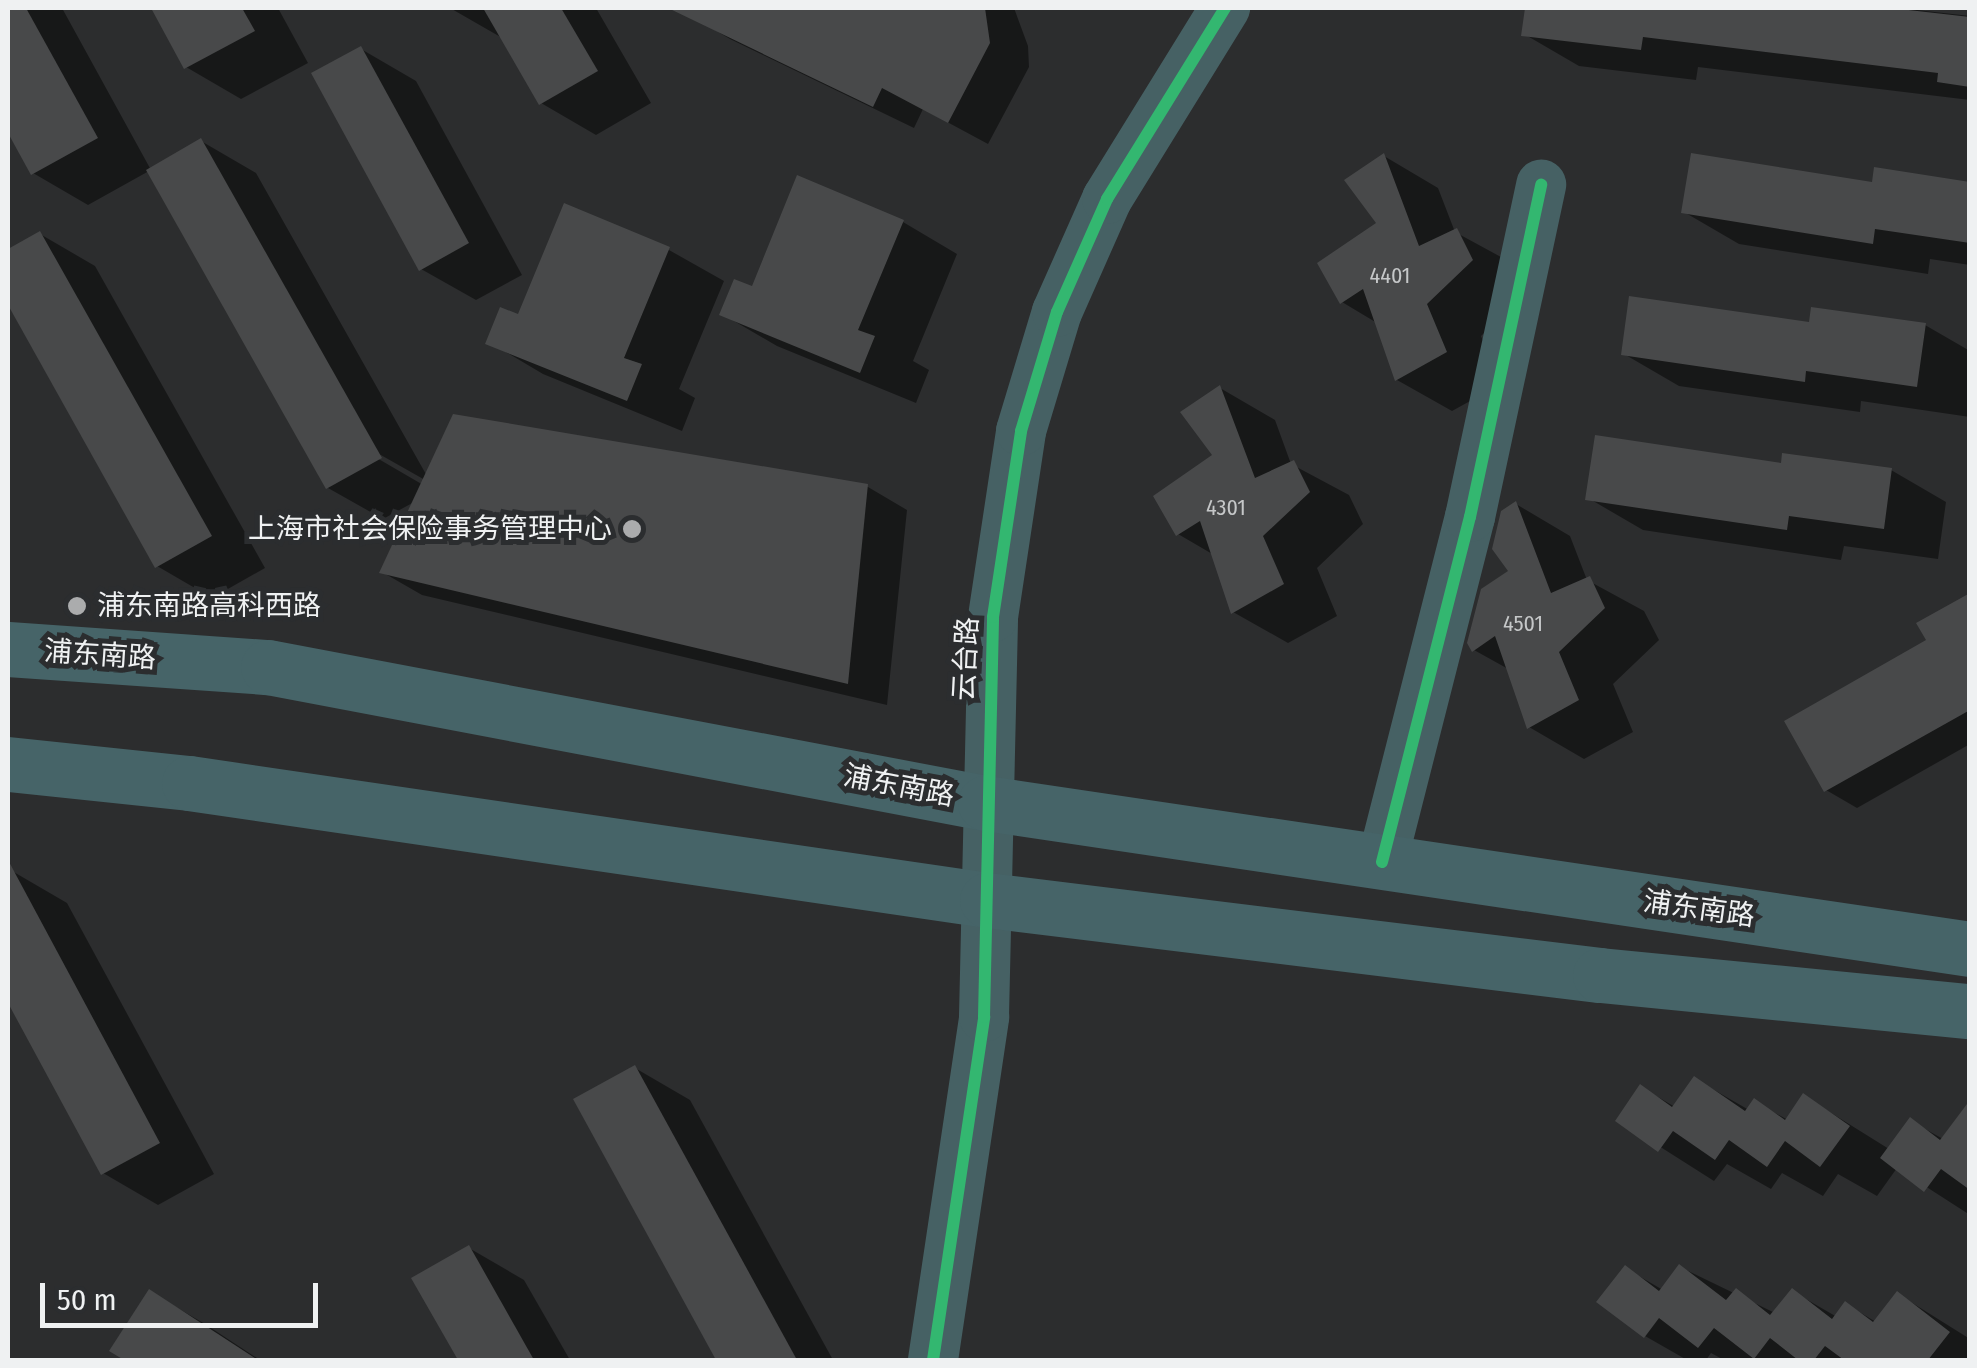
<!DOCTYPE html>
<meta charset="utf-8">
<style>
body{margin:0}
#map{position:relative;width:1977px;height:1368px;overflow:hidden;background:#2c2d2e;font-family:"Fira Sans Condensed","Noto Sans SC",sans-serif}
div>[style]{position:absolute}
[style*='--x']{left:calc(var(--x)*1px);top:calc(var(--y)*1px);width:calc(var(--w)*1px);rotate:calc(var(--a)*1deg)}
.shadow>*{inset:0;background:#0007}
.building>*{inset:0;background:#48494a}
.minor>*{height:50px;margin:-25px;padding:0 25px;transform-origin:25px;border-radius:25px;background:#466164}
.major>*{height:55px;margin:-27.5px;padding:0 27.5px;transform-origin:27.5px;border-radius:27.5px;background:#466468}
.cycleway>*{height:12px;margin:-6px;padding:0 6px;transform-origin:6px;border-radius:6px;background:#33b770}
.dots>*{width:28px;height:28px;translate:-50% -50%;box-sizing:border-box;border:5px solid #2b2d2f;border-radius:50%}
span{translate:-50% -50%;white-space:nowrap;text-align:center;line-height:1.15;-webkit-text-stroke:10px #2b2d2f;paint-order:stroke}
.number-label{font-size:22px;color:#c5c7c8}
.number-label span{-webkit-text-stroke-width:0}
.poi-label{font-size:28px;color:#eff1f2}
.right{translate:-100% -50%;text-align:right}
.left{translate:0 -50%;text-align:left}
.street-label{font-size:28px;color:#eff1f2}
.frame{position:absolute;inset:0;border:10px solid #eff1f2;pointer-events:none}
.scale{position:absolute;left:40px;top:1283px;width:278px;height:45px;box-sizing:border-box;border:5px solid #eff1f2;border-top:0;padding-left:12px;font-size:30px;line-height:35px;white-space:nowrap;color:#eff1f2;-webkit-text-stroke:8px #2b2d2f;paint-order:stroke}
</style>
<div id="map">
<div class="shadow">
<div style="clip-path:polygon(evenodd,8px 8px,62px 8px,151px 170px,201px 141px,256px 173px,427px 476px,868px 487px,907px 510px,887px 705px,422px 595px,382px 572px,416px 501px,383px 519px,328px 488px,149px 171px,88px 205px,33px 173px,8px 128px,8px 8px,372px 450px,425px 480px,425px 486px,370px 454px,372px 450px)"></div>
<div style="clip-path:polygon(153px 8px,278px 8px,308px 63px,241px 99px,186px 67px)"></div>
<div style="clip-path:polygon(450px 8px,596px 8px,651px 103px,596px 135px,541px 103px,504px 39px)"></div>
<div style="clip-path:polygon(695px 8px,1014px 8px,1028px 46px,1029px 67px,988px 144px,923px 109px,914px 128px,730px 39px,691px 16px)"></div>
<div style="clip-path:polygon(1527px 8px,1899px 8px,1970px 16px,1970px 100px,1698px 67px,1696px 80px,1579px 66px,1524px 34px)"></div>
<div style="clip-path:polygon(361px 49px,416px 81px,522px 275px,476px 300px,421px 269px)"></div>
<div style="clip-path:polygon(1384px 156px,1438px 188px,1455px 232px,1512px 263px,1527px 292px,1481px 336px,1501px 384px,1452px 411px,1397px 380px,1377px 323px,1342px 302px,1379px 224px)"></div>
<div style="clip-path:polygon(1970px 184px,1970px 265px,1930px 259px,1928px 274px,1739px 244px,1684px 212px,1874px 185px)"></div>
<div style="clip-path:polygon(903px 222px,957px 254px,913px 361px,929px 370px,916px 403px,777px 346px,722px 314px,753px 290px)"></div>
<div style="clip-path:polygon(40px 234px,95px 266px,265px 568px,212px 598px,157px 566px,8px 300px,8px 252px)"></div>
<div style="clip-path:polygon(669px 250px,724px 281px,679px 389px,695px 398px,682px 431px,543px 374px,489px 342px,519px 317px)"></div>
<div style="clip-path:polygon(1811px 325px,1925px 325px,1970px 351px,1970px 417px,1861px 401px,1860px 412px,1679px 386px,1624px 354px)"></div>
<div style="clip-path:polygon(1220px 388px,1275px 420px,1291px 464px,1349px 495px,1363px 524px,1317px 568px,1337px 616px,1288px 643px,1233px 612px,1214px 555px,1178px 534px,1215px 455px)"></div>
<div style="clip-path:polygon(1783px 466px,1891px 470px,1946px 502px,1938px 559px,1844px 546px,1841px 560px,1643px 530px,1588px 498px)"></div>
<div style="clip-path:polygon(1516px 504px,1570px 536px,1587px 580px,1644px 611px,1659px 640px,1613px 684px,1633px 732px,1584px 759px,1529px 727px,1510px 670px,1474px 650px,1511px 571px)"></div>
<div style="clip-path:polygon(1970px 596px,1970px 744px,1857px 808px,1826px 790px,1929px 641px)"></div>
<div style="clip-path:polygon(12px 871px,67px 903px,214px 1174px,158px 1205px,103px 1173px,8px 998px)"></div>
<div style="clip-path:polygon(635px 1068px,690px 1100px,833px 1360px,719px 1360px,576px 1100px)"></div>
<div style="clip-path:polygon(1695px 1079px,1749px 1110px,1755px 1102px,1788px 1120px,1804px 1096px,1889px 1149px,1911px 1121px,1943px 1139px,1970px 1120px,1970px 1215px,1897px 1168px,1877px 1196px,1838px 1174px,1823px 1196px,1782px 1173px,1771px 1189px,1727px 1164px,1714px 1181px,1618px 1120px,1641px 1087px,1675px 1107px)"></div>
<div style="clip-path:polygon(469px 1248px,524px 1280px,570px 1360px,460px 1360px,415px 1279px)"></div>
<div style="clip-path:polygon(1680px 1267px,1775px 1313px,1792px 1291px,1837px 1317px,1846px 1304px,1876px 1322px,1898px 1294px,1970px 1339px,1970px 1360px,1724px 1360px,1711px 1353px,1706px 1360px,1687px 1360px,1645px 1336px,1625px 1268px,1663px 1290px)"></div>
<div style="clip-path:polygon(150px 1292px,205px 1324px,260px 1360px,129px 1360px,113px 1350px)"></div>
</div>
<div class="building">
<div style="clip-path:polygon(8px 8px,26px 8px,98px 138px,31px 175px,8px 133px)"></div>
<div style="clip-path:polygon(151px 8px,242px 8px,255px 31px,184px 69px)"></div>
<div style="clip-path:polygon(483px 8px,561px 8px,598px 71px,539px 105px)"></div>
<div style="clip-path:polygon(668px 8px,985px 8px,990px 43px,948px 123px,882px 88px,873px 107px)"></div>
<div style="clip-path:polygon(1525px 8px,1891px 8px,1970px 17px,1970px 87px,1937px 82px,1938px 73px,1643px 37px,1641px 50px,1521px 36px)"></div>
<div style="clip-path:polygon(361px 46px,469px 243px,419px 271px,311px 73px)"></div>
<div style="clip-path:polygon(201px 138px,382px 458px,326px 489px,146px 170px)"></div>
<div style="clip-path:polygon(1384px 153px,1419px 246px,1457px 228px,1473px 260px,1427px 304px,1447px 352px,1395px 381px,1363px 289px,1340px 304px,1317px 263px,1376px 223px,1344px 180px)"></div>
<div style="clip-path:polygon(1691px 153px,1872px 182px,1874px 167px,1970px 182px,1970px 243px,1875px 229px,1873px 244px,1681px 213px)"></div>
<div style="clip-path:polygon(797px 175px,904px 220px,858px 330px,875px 336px,860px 373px,719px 315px,734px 279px,752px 286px)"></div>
<div style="clip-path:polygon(564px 203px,670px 247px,624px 358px,642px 364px,627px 401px,485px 344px,500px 307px,518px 314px)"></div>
<div style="clip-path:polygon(40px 231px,212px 536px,155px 568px,8px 305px,8px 249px)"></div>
<div style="clip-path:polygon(1629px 296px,1809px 322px,1811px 307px,1926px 323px,1917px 387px,1806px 371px,1805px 382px,1621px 355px)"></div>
<div style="clip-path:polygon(1220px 385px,1255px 478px,1294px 460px,1310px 492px,1263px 536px,1284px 584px,1231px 614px,1200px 521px,1176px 536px,1153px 496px,1212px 455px,1180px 412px)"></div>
<div style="clip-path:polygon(453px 414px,868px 484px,848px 684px,379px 573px)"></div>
<div style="clip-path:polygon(1595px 435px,1781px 463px,1782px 453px,1892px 468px,1884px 529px,1789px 516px,1787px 530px,1585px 500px)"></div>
<div style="clip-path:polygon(1516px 501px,1551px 593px,1590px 576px,1605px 608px,1559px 652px,1579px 700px,1527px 729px,1495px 636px,1472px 652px,1467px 643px,1481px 589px,1508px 571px,1492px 549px,1501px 511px)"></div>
<div style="clip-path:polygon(1970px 593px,1970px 710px,1824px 792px,1784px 721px,1926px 640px,1916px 623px)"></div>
<div style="clip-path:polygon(8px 860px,160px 1143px,101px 1175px,8px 1003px)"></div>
<div style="clip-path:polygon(635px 1065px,797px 1360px,716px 1360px,573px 1099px)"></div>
<div style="clip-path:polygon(1694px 1076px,1745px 1111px,1754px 1098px,1785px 1120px,1803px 1093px,1850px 1126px,1820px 1167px,1785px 1141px,1767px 1167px,1729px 1140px,1715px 1160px,1673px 1131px,1658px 1152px,1615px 1121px,1640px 1084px,1672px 1107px)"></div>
<div style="clip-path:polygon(1970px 1100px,1970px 1190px,1941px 1169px,1924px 1192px,1880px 1158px,1910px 1117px,1940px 1140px)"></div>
<div style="clip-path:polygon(469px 1245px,534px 1360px,458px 1360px,411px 1278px)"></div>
<div style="clip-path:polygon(1679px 1264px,1726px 1300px,1736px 1288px,1770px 1315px,1792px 1288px,1832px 1319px,1845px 1301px,1873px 1322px,1897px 1291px,1950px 1332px,1928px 1360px,1844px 1360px,1825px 1346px,1814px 1360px,1798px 1360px,1770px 1338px,1754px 1359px,1714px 1328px,1698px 1348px,1659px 1318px,1644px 1338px,1596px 1302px,1625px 1265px,1659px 1291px)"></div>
<div style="clip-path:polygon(149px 1289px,258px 1360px,124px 1360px,109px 1351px)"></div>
</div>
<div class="minor">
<div style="--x:1382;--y:862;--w:356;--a:-75.7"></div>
<div style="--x:1470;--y:517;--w:340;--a:-77.9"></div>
<div style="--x:933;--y:1360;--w:347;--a:-81.5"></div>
<div style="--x:984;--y:1017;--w:400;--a:-88.7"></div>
<div style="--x:993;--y:617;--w:188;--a:-81.4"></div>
<div style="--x:1021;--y:431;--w:124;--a:-73.2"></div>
<div style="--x:1057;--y:312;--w:124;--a:-66.1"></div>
<div style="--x:1107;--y:199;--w:225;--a:-58.3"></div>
</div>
<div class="major">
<div style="--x:8;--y:649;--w:261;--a:4"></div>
<div style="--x:268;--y:667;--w:730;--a:10.74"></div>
<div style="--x:985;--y:803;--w:996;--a:8.43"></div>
<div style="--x:8;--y:764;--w:182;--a:6"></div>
<div style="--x:189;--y:783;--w:807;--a:8.34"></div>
<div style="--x:987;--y:900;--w:618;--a:6.98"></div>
<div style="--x:1600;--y:975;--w:372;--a:5.6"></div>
</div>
<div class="cycleway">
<div style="--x:1382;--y:862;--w:356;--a:-75.7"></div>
<div style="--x:1470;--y:517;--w:340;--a:-77.9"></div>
<div style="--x:933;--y:1360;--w:347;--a:-81.5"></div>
<div style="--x:984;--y:1017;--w:400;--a:-88.7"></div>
<div style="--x:993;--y:617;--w:188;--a:-81.4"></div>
<div style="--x:1021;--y:431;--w:124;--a:-73.2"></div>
<div style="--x:1057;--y:312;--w:124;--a:-66.1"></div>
<div style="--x:1107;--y:199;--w:225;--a:-58.3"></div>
</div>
<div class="dots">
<div style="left:632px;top:529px;background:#abacad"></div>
<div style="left:77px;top:606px;background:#abacad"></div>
</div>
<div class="number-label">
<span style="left:1390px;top:276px">4401</span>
<span style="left:1226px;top:508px">4301</span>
<span style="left:1523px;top:624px">4501</span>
</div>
<div class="poi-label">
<span class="right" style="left:612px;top:529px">上海市社会保险事务管理中心</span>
<span class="left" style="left:97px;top:606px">浦东南路高科西路</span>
</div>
<div class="street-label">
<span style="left:100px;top:655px;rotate:4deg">浦东南路</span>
<span style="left:966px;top:659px;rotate:-87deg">云台路</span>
<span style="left:899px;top:786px;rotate:11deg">浦东南路</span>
<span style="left:1699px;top:909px;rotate:8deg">浦东南路</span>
</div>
<div class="frame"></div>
<div class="scale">50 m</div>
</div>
